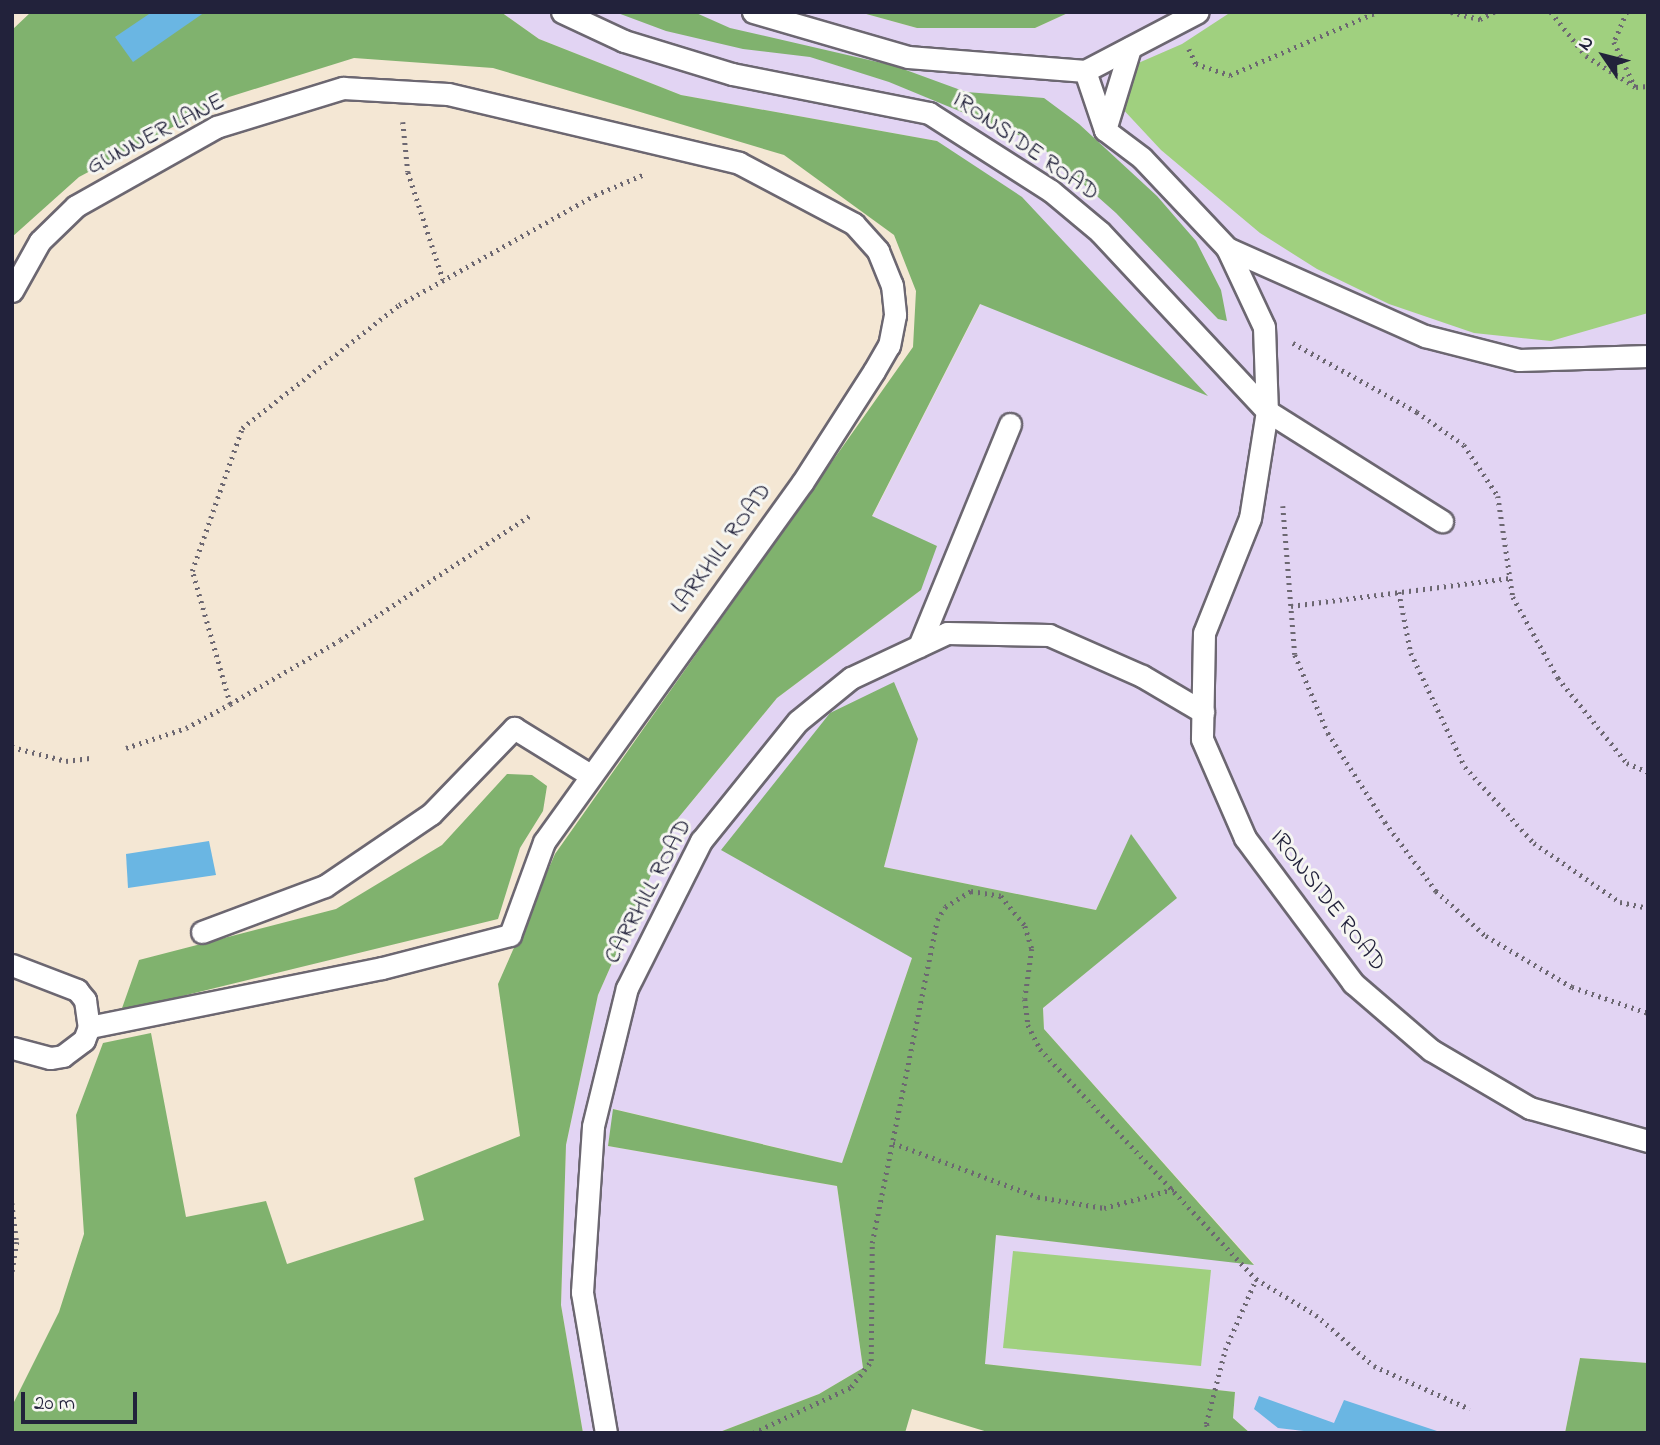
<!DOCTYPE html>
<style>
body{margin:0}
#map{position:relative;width:1660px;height:1445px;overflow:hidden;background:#f4e7d4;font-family:"Indie Flower",sans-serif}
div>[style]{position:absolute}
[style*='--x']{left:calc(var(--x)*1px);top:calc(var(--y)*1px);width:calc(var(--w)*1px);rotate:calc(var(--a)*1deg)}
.built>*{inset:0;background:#e2d4f3}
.green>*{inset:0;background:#a0d07f}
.forest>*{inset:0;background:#80b26e}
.water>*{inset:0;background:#6ab6e3}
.path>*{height:4.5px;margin-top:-2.25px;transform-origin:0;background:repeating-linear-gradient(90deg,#6c6771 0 2px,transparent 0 7px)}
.roads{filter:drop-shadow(2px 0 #6c6771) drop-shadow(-2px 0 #6c6771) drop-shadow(0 2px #6c6771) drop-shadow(0 -2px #6c6771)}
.lane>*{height:21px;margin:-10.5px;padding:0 10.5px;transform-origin:10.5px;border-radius:10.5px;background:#fff}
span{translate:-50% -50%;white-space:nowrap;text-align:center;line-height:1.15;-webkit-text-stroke:6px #f6f6f2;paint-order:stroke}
.street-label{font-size:24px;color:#22223b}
.frame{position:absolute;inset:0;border:14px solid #22223b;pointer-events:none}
.north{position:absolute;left:1569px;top:21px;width:70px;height:70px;-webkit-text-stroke:5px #f6f6f2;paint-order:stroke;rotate:305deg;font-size:19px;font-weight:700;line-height:28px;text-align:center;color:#22223b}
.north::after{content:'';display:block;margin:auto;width:24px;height:32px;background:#22223b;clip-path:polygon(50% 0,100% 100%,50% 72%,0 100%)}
.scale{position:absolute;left:21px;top:1392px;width:116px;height:32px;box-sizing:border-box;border:4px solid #22223b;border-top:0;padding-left:9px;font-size:21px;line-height:24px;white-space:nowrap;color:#22223b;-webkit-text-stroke:5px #f6f6f2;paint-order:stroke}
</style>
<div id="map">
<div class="built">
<div style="clip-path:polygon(501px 12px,859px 12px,917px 28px,1035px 28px,1070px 12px,1648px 12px,1648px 1363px,1580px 1358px,1565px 1433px,1250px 1433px,1233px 1418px,1235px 1392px,985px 1364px,995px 1235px,1254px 1264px,1044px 1029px,1043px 1008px,1176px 898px,1131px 835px,1096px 910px,884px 867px,918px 739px,829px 713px,912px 958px,842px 1163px,614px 1109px,608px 1146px,837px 1186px,863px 1368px,819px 1394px,717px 1433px,583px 1433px,561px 1305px,566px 1145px,598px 995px,674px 823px,777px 698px,921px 590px,872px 517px,981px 303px,1206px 394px,1137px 323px,937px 141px,681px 95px,539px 39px)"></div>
</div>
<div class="green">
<div style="clip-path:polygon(1231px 12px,1648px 12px,1648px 313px,1551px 341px,1474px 333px,1389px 304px,1317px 269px,1260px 233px,1161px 150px,1119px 105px,1136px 64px,1182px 44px)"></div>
<div style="clip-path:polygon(1013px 1251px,1211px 1270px,1201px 1366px,1003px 1348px)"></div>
</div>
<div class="forest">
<div style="clip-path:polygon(31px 12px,501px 12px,539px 39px,681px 95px,937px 141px,1022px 197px,1208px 396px,980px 304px,872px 516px,937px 546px,921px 590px,777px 698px,674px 823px,598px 995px,566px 1145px,561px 1305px,583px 1433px,12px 1433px,12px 1406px,59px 1312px,84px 1234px,76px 1115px,103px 1043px,151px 1033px,186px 1217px,266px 1201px,287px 1264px,424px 1220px,414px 1178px,520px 1136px,498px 984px,555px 854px,913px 347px,916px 291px,894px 235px,784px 155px,493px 68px,354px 58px,229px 97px,79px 177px,12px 237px,12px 30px)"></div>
<div style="clip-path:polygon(615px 12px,694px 12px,730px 28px,895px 66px,966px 92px,1044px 98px,1079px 124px,1157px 196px,1196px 241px,1221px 290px,1227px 321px,1218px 319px,1116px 213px,1037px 143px,889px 82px,810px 57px,743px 49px,666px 31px)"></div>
<div style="clip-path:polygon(859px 12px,1070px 12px,1035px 28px,917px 28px)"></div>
<div style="clip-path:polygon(894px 682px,918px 739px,884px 867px,1096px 910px,1131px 834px,1177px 898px,1043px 1008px,1044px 1029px,1254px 1265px,996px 1235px,985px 1364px,1235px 1392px,1233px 1418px,1250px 1433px,991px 1433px,912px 1409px,905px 1433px,717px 1433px,819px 1394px,863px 1368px,837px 1186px,608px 1146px,613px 1109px,842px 1163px,912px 958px,721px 850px,830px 713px)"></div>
<div style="clip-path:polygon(507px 774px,532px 775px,547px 786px,543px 811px,520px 848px,498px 919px,121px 1011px,139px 960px,336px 909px,442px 845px)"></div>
<div style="clip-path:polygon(1580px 1358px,1648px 1363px,1648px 1433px,1565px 1433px)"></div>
</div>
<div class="water">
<div style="clip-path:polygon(152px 12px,205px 12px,133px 62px,115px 37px)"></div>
<div style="clip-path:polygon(209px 841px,216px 875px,128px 888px,126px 854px)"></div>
<div style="clip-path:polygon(1259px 1396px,1334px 1423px,1344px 1400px,1443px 1433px,1321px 1433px,1278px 1428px,1254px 1409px)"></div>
</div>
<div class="path">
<div style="--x:1451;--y:12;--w:30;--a:14"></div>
<div style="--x:1480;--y:19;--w:16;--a:-27"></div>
<div style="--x:1551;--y:12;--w:56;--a:51.5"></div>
<div style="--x:1586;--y:56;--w:59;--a:31.8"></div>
<div style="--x:1636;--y:87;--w:12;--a:-5"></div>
<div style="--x:1627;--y:12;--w:33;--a:113"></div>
<div style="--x:1614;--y:42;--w:50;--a:65"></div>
<div style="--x:1189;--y:49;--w:17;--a:65"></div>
<div style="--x:1196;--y:64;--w:36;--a:18"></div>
<div style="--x:1230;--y:75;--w:160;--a:-23.2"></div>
<div style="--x:403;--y:122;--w:50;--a:84.3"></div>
<div style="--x:408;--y:172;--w:113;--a:71.9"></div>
<div style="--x:1293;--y:343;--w:142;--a:29.1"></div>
<div style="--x:1417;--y:412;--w:57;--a:35.1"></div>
<div style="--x:1464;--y:445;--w:61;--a:56.3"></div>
<div style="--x:1498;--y:496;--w:102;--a:81.6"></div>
<div style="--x:1513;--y:597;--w:93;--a:60.9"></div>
<div style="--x:1558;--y:678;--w:109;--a:50.9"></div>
<div style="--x:1627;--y:763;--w:23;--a:23"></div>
<div style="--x:1283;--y:506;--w:149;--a:85.4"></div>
<div style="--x:1295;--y:655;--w:85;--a:67.1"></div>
<div style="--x:1328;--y:733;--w:106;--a:57.4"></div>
<div style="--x:1385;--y:822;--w:86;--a:53.5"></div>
<div style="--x:1436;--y:891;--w:67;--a:42"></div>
<div style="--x:1486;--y:936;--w:100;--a:30.7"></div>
<div style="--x:1572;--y:987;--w:80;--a:18.9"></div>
<div style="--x:1399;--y:592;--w:62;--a:78.9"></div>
<div style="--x:1411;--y:653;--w:126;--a:64.7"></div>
<div style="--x:1465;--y:767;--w:103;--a:47.8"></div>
<div style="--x:1534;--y:843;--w:104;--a:34.5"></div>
<div style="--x:1620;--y:902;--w:29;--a:12"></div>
<div style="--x:1291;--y:606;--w:221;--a:-7.3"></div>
<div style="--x:230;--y:704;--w:138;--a:-105.9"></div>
<div style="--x:192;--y:571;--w:151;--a:-70.7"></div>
<div style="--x:242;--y:428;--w:199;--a:-38.1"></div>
<div style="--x:399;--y:305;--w:225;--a:-29.3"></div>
<div style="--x:595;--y:195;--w:54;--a:-22.8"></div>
<div style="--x:12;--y:747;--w:56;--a:14.5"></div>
<div style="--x:66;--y:761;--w:24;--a:-7"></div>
<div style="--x:126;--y:748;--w:63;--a:-18.4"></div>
<div style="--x:186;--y:728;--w:50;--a:-28.6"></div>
<div style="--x:230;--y:704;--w:127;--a:-30.2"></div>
<div style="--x:340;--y:640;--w:228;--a:-33.2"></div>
<div style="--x:893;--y:1143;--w:155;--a:20.4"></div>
<div style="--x:1038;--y:1197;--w:67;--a:9.5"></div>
<div style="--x:1104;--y:1208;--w:73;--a:-15.2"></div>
<div style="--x:12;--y:1203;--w:39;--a:83"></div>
<div style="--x:17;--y:1242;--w:30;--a:99"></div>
<div style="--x:753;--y:1433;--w:108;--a:-25.1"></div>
<div style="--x:851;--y:1387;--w:33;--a:-52"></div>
<div style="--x:871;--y:1361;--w:118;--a:-89.5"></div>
<div style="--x:872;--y:1243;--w:329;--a:-78.6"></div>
<div style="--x:937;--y:920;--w:15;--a:-58"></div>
<div style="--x:945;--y:907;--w:31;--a:-32"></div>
<div style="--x:971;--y:891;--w:30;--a:9"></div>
<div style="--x:1001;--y:896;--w:38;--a:51"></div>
<div style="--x:1025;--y:926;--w:24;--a:73"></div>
<div style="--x:1032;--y:949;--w:50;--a:98"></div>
<div style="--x:1025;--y:999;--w:26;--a:83"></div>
<div style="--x:1028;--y:1025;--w:27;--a:63"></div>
<div style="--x:1040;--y:1049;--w:316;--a:46.8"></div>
<div style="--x:1256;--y:1279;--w:70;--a:31"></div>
<div style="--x:1316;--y:1315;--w:77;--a:41.3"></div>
<div style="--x:1374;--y:1366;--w:105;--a:24.1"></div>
<div style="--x:1209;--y:1433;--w:9;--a:-108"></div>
<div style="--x:1206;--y:1424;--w:76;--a:-75.6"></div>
<div style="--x:1225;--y:1350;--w:77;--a:-66.4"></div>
</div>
<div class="roads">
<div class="lane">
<div style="--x:562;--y:12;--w:68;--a:25.1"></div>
<div style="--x:624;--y:41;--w:113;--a:17"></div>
<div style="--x:732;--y:74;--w:201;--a:11.2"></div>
<div style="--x:929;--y:113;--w:145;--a:32.6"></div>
<div style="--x:1051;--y:191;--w:64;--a:39.9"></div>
<div style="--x:1100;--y:232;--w:245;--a:47"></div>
<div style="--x:1267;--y:411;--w:207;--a:32.2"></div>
<div style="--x:753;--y:12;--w:161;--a:16.2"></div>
<div style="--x:908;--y:57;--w:178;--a:4.5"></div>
<div style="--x:1085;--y:71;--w:62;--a:71.3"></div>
<div style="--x:1105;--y:130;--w:46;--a:37.1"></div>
<div style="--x:1142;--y:158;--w:124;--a:46.6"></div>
<div style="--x:1227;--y:248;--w:87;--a:64.9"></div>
<div style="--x:1264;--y:327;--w:84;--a:88"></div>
<div style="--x:1267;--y:411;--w:108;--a:99"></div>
<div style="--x:1250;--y:518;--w:124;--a:111.8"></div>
<div style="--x:1204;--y:633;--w:106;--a:91.1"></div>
<div style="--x:1202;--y:739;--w:108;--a:66.5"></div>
<div style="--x:1245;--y:838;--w:181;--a:53.3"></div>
<div style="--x:1353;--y:983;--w:103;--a:40.7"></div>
<div style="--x:1431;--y:1050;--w:115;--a:30.4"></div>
<div style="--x:1530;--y:1108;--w:123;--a:15.6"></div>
<div style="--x:1085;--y:71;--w:127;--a:-27.6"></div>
<div style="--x:1105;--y:130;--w:86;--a:-73"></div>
<div style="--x:1227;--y:248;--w:217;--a:24"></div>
<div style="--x:1425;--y:336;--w:97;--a:14.3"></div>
<div style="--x:1519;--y:360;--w:129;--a:-1.8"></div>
<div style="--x:12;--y:291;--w:57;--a:-60.8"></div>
<div style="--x:40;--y:241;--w:50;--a:-44.2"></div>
<div style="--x:76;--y:206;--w:161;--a:-29.4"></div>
<div style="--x:216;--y:127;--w:133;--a:-17.1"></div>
<div style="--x:343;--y:88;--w:105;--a:3.3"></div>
<div style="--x:448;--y:94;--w:299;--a:13.3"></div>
<div style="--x:739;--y:163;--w:130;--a:27.9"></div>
<div style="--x:854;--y:224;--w:36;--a:48"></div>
<div style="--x:878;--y:251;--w:37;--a:68"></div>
<div style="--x:892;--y:285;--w:30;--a:84"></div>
<div style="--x:895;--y:315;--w:31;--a:101"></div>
<div style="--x:889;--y:345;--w:30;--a:120"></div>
<div style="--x:874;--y:371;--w:133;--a:122.7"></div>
<div style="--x:802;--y:483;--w:442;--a:125.7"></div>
<div style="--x:544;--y:842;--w:99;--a:110.1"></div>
<div style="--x:510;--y:935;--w:132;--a:165.5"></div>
<div style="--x:382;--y:968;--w:299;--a:168.6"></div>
<div style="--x:919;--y:646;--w:240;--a:-67.7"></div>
<div style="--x:202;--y:932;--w:131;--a:-20.5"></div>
<div style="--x:325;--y:886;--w:128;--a:-34.2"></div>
<div style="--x:431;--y:814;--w:120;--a:-46"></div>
<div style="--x:514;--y:728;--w:89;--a:31.7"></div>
<div style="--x:12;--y:965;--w:70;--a:21"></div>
<div style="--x:77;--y:990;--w:13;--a:51"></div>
<div style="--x:85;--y:1000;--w:27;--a:82"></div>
<div style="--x:89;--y:1027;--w:14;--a:111"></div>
<div style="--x:84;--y:1040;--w:26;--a:143"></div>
<div style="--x:63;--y:1056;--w:13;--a:171"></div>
<div style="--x:50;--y:1058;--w:39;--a:-165"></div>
<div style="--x:606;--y:1433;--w:143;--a:-99.7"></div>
<div style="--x:582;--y:1292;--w:166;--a:-86.2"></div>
<div style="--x:593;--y:1126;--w:142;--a:-76.2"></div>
<div style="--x:627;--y:988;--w:165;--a:-63.3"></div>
<div style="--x:701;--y:841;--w:154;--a:-51.1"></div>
<div style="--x:798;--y:721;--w:68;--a:-39.1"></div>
<div style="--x:851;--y:678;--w:106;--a:-25.1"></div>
<div style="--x:947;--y:633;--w:102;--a:1.1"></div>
<div style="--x:1049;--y:635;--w:102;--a:23.8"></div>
<div style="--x:1142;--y:676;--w:71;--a:30.5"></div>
</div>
</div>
<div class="street-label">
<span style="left:156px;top:135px;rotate:-27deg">GUNNER LANE</span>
<span style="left:1025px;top:147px;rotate:35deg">IRONSIDE ROAD</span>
<span style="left:722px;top:549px;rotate:-54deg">LARKHILL ROAD</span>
<span style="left:649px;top:892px;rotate:-62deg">CARRHILL ROAD</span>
<span style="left:1327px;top:901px;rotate:52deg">IRONSIDE ROAD</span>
</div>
<div class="frame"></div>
<div class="north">N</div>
<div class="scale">20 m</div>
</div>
